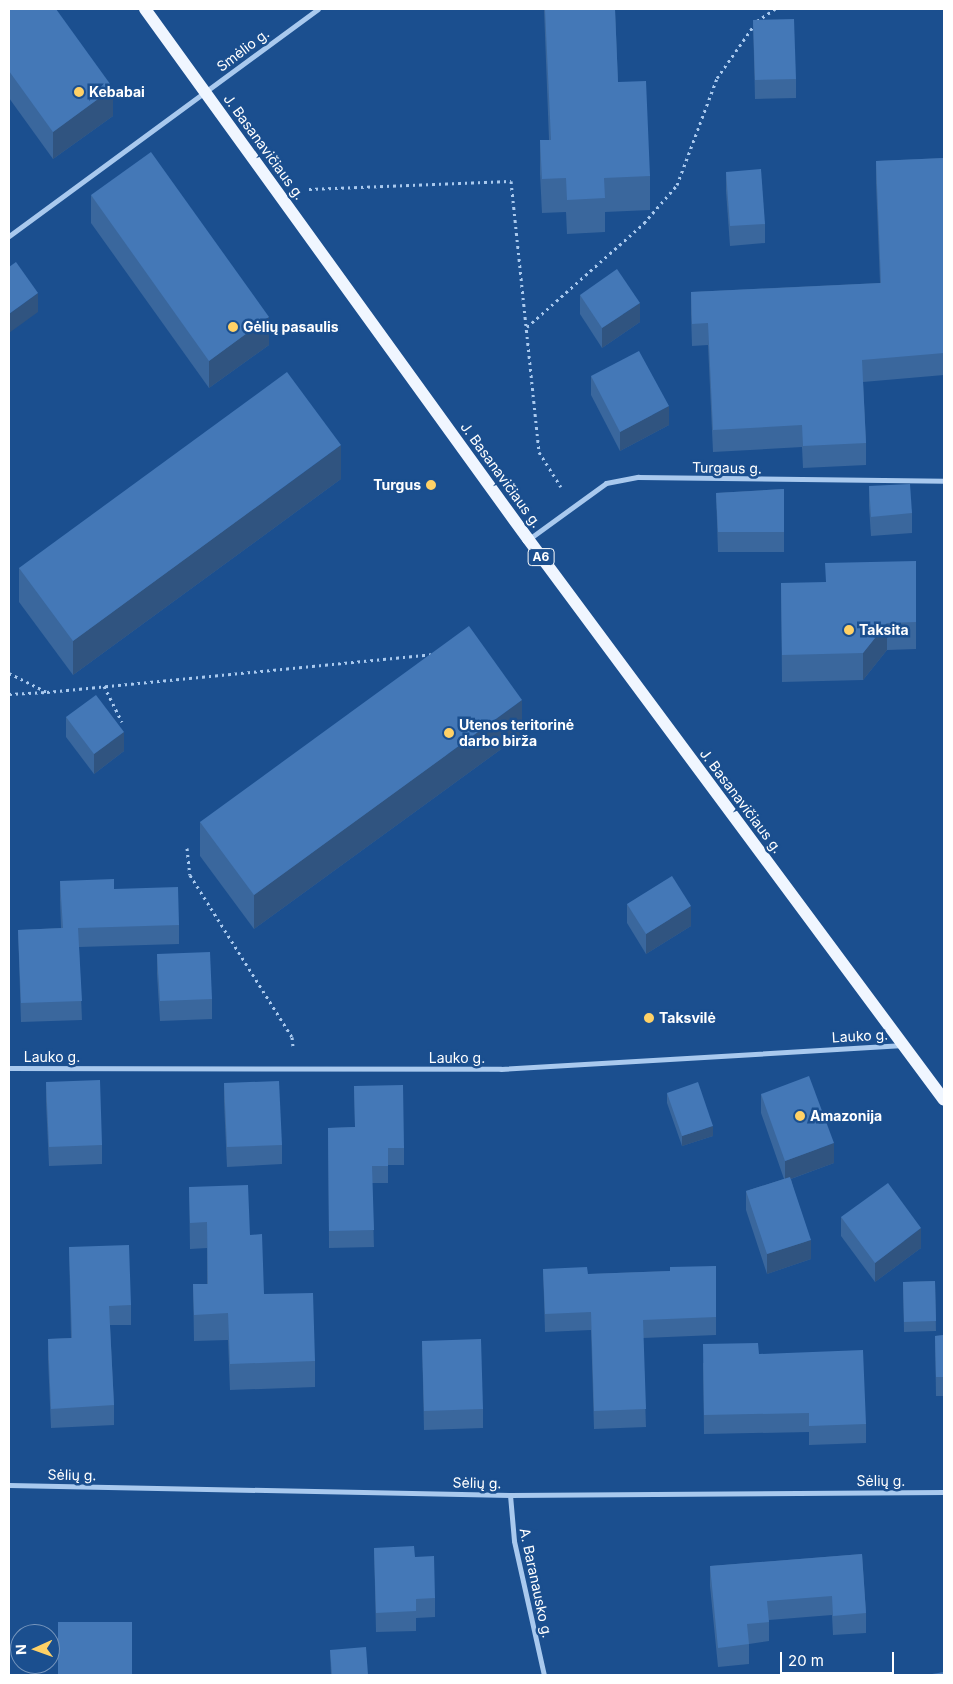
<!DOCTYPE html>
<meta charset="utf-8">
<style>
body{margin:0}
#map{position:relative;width:953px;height:1684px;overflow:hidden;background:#1b4f8f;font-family:Inter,sans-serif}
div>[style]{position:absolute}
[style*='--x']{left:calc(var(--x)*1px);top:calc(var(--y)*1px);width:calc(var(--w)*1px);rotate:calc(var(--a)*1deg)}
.path>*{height:3px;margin-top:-1.5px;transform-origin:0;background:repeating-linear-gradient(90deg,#a9c9ee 0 2.5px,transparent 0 6.5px)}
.minor>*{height:5px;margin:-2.5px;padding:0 2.5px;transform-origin:2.5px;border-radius:2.5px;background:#a9c9ee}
.primary>*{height:12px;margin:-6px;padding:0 6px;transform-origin:6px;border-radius:6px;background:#f0f6ff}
.wall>*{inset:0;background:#3a679d}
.shaded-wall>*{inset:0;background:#305480}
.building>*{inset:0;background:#4478b7}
.dots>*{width:14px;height:14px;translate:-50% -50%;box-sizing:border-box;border:2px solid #1b4f8f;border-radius:50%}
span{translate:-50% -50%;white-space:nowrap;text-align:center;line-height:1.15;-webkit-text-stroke:5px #1b4f8f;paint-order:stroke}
.shield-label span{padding:1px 4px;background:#1b4f8f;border:1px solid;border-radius:4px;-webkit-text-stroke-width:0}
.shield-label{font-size:12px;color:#fff;font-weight:700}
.street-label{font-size:14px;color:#fff}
.poi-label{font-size:14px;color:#fff;font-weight:700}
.left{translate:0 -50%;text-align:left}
.right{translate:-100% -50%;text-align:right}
.frame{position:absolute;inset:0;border:10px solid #fff;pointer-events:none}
.north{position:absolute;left:10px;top:1624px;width:50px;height:50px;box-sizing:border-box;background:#1b4f8f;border:1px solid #7695bc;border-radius:50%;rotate:268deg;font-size:14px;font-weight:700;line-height:20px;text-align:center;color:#fff}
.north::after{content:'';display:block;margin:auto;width:18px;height:22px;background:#ffd166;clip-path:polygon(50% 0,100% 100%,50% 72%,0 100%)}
.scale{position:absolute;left:780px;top:1652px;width:114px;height:22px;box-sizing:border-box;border:2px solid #fff;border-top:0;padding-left:6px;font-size:15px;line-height:18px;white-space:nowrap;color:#fff;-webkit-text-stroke:4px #1b4f8f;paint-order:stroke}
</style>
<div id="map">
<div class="path">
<div style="--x:309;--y:189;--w:202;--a:-2.3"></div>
<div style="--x:511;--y:181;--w:272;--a:84.1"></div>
<div style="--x:539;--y:452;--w:41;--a:57.8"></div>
<div style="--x:527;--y:327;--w:157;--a:-41.6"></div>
<div style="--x:644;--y:223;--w:50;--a:-49"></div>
<div style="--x:677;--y:185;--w:114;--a:-69.5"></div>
<div style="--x:717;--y:78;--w:70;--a:-54.9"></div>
<div style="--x:757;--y:21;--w:22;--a:-34"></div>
<div style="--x:9;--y:673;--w:42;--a:26.6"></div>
<div style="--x:47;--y:692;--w:389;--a:-5.6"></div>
<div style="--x:104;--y:686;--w:40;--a:63.4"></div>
<div style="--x:9;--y:694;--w:38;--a:-3"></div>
<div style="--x:187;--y:848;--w:27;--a:84"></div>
<div style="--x:190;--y:875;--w:191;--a:57.8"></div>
<div style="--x:292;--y:1037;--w:9;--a:84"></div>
</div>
<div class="minor">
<div style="--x:9;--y:236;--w:383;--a:-36.3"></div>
<div style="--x:529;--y:539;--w:95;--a:-36"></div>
<div style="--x:606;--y:483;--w:33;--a:-11"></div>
<div style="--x:638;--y:477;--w:306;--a:0.7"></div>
<div style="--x:9;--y:1068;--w:492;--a:0.1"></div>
<div style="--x:501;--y:1069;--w:403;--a:-3.4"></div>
<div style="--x:9;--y:1485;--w:501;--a:1.14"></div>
<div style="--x:510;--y:1495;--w:434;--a:-0.4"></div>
<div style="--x:510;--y:1495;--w:46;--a:85"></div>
<div style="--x:514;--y:1541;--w:137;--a:77.4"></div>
</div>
<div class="primary">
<div style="--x:145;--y:9;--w:654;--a:54.15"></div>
<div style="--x:528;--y:539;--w:698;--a:53.44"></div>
</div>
<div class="wall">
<div style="clip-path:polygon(9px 9px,113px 116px,53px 159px,9px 98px)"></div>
<div style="clip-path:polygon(544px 9px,615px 9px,618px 82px,650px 176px,650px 210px,605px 212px,605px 232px,567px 234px,566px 212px,542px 213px,540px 174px,540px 140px,549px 140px)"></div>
<div style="clip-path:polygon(753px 20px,796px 79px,796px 98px,755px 99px)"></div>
<div style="clip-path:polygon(944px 158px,944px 375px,863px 382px,866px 443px,866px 465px,803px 468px,802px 447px,713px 452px,708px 345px,692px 346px,691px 314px,691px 292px,880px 283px,876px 183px,876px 161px)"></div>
<div style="clip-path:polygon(726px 172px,765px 224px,765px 243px,730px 246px,726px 191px)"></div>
<div style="clip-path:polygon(91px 195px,269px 345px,209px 388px,91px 223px)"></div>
<div style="clip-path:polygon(580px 295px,640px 322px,602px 348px,580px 314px)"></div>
<div style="clip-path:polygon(591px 376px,669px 425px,620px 451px,591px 395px)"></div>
<div style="clip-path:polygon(341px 479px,73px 675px,19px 602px,19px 568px)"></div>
<div style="clip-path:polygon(869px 486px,912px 513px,912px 533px,871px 536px,869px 506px)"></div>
<div style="clip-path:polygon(784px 489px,784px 552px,718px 552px,716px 493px)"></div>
<div style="clip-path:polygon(781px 583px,916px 622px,916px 649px,887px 650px,863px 680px,782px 682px)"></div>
<div style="clip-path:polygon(66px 717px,124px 751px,94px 774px,66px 737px)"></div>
<div style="clip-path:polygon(522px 734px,254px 929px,200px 856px,200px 822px)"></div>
<div style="clip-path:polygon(60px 881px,114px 889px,179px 925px,179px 944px,79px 947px,82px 1020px,21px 1022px,18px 930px,61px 928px,60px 900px)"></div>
<div style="clip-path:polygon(627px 904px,691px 926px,646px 954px,627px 923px)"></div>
<div style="clip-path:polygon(157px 954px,212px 999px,212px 1019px,160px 1021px,157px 974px)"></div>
<div style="clip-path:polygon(46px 1082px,102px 1145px,102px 1164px,49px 1166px,46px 1102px)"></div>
<div style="clip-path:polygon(224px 1083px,282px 1145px,282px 1164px,227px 1167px,224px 1102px)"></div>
<div style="clip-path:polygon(354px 1086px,404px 1148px,404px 1165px,388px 1165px,388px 1183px,372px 1183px,374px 1247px,329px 1248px,328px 1128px,355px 1127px)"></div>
<div style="clip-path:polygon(667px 1093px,713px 1136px,682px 1146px,667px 1103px)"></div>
<div style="clip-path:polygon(761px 1094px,834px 1163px,791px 1179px,811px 1259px,767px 1274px,746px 1210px,746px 1191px,784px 1179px,761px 1113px)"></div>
<div style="clip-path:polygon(189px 1187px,250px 1235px,264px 1294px,315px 1361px,315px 1387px,230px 1390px,228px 1340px,194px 1341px,193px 1284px,207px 1284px,207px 1248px,190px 1249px)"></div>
<div style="clip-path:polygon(841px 1217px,921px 1248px,875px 1282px,841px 1236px)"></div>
<div style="clip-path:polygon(69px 1247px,131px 1305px,131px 1325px,110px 1325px,114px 1405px,114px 1425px,51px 1428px,48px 1359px,48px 1339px,71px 1338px)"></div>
<div style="clip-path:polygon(716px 1266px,716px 1335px,643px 1338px,646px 1427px,594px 1429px,591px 1330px,545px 1332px,543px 1269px,588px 1274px,670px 1271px)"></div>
<div style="clip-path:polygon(935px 1281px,936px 1331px,904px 1332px,903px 1282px)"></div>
<div style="clip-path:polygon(944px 1335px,944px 1396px,936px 1396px,935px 1336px)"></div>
<div style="clip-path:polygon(422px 1341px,483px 1409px,483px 1428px,424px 1430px)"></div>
<div style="clip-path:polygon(759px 1354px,866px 1424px,866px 1443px,809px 1445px,809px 1432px,704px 1434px,703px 1363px)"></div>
<div style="clip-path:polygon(374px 1548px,415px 1557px,435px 1598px,435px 1617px,416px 1618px,416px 1631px,376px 1632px)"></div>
<div style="clip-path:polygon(862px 1554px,866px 1613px,866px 1633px,833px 1635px,832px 1615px,769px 1620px,769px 1641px,749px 1644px,749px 1664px,718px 1667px,710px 1586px,710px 1566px)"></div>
<div style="clip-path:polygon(330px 1650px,368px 1675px,331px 1675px)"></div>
</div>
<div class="shaded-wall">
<div style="clip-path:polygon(113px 88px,113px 116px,53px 159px,53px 132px)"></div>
<div style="clip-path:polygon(38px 293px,38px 312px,9px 333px,9px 314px)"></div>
<div style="clip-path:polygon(640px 303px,640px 322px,602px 348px,602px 328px)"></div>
<div style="clip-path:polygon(269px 317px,269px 345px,209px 388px,209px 361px)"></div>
<div style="clip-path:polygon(669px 406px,669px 425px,620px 451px,620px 432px)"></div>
<div style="clip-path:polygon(341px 445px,341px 479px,73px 675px,73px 641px)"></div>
<div style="clip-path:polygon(887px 623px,887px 650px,863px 680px,863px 653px)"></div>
<div style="clip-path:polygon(522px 700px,522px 734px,254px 929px,254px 895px)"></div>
<div style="clip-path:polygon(124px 732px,124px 751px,94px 774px,94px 754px)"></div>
<div style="clip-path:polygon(691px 906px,691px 926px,646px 954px,646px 934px)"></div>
<div style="clip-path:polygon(713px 1126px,713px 1136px,682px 1146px,682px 1136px)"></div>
<div style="clip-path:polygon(834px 1143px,834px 1163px,785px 1181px,785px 1161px)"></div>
<div style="clip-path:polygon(921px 1228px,921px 1248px,875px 1282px,875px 1263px)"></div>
<div style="clip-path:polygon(811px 1240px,811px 1259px,767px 1274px,767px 1254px)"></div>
</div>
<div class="building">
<div style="clip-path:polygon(9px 9px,56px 9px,113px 88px,53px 132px,9px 71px)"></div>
<div style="clip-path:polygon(545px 9px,615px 9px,618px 82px,646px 81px,650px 176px,604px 178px,605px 198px,567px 200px,566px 178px,542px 179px,540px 140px,551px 140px)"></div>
<div style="clip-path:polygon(794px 19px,796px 79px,755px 80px,753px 20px)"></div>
<div style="clip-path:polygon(151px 152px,269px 317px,209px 361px,91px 195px)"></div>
<div style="clip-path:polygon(944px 158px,944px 353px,862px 360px,866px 443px,803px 446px,802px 425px,713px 430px,708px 323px,692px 324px,691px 292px,881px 283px,876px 161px)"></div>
<div style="clip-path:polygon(761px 169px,765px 224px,730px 226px,726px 172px)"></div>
<div style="clip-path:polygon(16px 262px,38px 293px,9px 314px,9px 267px)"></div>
<div style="clip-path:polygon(617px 269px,640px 303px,602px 328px,580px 295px)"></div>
<div style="clip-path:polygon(639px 351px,669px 406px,620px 432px,591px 376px)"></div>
<div style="clip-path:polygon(287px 372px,341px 445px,73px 641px,19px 568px)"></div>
<div style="clip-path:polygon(910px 484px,912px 513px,871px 517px,869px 486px)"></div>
<div style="clip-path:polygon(784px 489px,784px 532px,718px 532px,716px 493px)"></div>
<div style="clip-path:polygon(916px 561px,916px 622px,887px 623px,863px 653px,782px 655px,781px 583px,826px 582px,825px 563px)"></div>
<div style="clip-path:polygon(469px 626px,522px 700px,254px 895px,200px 822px)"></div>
<div style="clip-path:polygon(96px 695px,124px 732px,94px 754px,66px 717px)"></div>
<div style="clip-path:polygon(672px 876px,691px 906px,646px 934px,627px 904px)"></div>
<div style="clip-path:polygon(114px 879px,114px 889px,178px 887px,179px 925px,78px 928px,82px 1001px,21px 1003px,18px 930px,63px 928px,60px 881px)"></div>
<div style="clip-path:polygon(210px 952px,212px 999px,160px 1001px,157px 954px)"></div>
<div style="clip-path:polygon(809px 1076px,834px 1143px,785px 1161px,761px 1094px)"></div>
<div style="clip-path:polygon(100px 1080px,102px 1145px,49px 1147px,46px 1082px)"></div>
<div style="clip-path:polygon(279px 1081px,282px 1145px,227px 1147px,224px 1083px)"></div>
<div style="clip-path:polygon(698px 1082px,713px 1126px,682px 1136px,667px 1093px)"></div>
<div style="clip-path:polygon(403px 1085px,404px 1148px,388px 1148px,388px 1166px,372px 1166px,374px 1230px,329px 1231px,328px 1128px,355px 1127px,354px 1086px)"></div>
<div style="clip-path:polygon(790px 1177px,811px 1240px,767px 1254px,746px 1191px)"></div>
<div style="clip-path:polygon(888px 1183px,921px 1228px,875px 1263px,841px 1217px)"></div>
<div style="clip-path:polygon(248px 1185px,250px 1235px,262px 1234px,264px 1294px,313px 1293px,315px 1361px,230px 1364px,228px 1313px,194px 1315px,193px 1284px,208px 1284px,207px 1222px,190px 1223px,189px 1187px)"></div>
<div style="clip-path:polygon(129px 1245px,131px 1305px,109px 1306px,114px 1405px,51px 1409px,48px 1339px,72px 1338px,69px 1247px)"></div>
<div style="clip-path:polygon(716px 1266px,716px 1317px,643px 1320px,646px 1409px,594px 1411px,591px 1312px,545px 1314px,543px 1269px,587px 1267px,588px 1274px,670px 1271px,670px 1267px)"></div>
<div style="clip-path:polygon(935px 1281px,936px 1321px,904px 1322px,903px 1282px)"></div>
<div style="clip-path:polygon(944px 1335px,944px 1377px,936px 1377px,935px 1336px)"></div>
<div style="clip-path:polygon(481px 1339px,483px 1409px,424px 1411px,422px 1341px)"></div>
<div style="clip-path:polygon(758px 1343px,759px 1354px,863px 1350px,866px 1424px,809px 1426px,809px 1413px,704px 1415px,703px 1344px)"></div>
<div style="clip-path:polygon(414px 1546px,415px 1557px,434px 1556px,435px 1598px,416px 1599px,416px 1611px,376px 1613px,374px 1548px)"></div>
<div style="clip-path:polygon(862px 1554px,866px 1613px,833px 1616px,832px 1596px,767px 1601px,769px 1622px,747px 1624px,749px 1644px,718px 1648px,710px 1566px)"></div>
<div style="clip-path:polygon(58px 1622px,132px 1622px,132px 1675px,58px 1675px)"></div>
<div style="clip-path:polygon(366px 1647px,368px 1675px,332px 1675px,330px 1650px)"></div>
<div style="clip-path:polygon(944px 1672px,944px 1675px,926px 1675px)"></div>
</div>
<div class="dots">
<div style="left:79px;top:92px;background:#ffd166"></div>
<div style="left:233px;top:327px;background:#ffd166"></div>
<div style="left:431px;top:485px;background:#ffd166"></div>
<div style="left:849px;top:630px;background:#ffd166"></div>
<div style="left:449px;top:733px;background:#ffd166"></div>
<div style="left:649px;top:1018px;background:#ffd166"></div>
<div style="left:800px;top:1116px;background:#ffd166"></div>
</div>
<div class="shield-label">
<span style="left:541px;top:557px">A6</span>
</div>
<div class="street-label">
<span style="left:243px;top:50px;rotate:-37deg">Smėlio g.</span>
<span style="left:264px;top:147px;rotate:54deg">J. Basanavičiaus g.</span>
<span style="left:727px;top:468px;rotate:1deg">Turgaus g.</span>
<span style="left:501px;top:475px;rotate:54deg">J. Basanavičiaus g.</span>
<span style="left:741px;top:801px;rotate:53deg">J. Basanavičiaus g.</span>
<span style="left:860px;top:1036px;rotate:-3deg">Lauko g.</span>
<span style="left:52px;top:1057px">Lauko g.</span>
<span style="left:457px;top:1058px">Lauko g.</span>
<span style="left:72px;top:1475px;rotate:1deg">Sėlių g.</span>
<span style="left:881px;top:1481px">Sėlių g.</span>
<span style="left:477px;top:1483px;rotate:1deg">Sėlių g.</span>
<span style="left:536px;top:1583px;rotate:78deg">A. Baranausko g.</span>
</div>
<div class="poi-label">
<span class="left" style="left:89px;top:92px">Kebabai</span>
<span class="left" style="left:243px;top:327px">Gėlių pasaulis</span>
<span class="right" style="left:421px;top:485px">Turgus</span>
<span class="left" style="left:859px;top:630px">Taksita</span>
<span class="left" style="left:459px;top:733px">Utenos teritorinė<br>darbo birža</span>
<span class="left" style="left:659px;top:1018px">Taksvilė</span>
<span class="left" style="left:810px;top:1116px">Amazonija</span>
</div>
<div class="frame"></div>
<div class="north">N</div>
<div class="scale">20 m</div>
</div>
